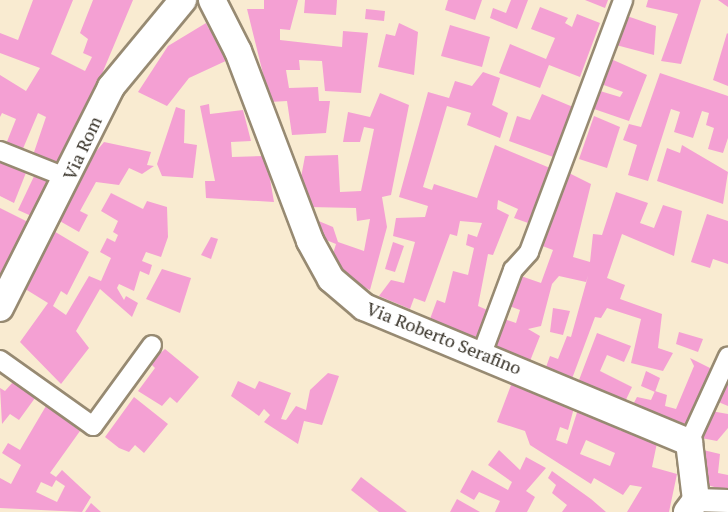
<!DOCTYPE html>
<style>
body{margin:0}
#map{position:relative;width:728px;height:512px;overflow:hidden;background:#f9ebd1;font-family:"PT Serif",serif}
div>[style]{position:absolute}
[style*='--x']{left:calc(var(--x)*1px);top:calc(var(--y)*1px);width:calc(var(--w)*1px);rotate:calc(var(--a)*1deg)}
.building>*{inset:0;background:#f4a0d3}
.roads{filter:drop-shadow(2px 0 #978a72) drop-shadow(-2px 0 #978a72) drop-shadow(0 2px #978a72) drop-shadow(0 -2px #978a72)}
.minor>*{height:18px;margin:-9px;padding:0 9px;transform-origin:9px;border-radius:9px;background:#fff}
.tertiary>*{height:22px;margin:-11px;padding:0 11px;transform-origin:11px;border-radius:11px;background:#fff}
.secondary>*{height:26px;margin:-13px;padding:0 13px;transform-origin:13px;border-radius:13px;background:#fff}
span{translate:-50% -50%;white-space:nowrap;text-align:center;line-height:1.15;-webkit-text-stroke:5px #fff;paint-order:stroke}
.street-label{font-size:18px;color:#373228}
</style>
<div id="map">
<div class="building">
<div style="clip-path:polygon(33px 0,73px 0,51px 54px,85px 71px,92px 57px,83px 53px,88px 39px,80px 33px,93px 0,133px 0,62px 169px,32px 158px,46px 117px,38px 113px,22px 151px,6px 144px,16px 119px,2px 113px,0 117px,0 75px,26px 91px,40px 68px,0 53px,0 33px,18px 40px)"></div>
<div style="clip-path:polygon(264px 0,298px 0,290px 30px,280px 29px,280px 40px,342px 47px,343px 31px,368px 33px,361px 93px,325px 91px,322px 61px,299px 60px,300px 70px,286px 70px,289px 88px,318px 87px,319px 101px,330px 101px,326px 133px,292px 135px,287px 101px,270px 102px,247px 9px,264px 9px)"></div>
<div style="clip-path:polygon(305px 0,337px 0,336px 15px,304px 13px)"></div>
<div style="clip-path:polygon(448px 0,482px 0,475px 20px,445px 10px)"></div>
<div style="clip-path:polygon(511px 0,528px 0,517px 29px,490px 18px,493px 8px,506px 13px)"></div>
<div style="clip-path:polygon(585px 0,608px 0,605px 8px)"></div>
<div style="clip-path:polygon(648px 0,701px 0,681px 64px,661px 61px,678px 14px,646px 7px)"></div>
<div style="clip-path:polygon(718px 0,728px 0,728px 7px)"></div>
<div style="clip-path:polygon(540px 7px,568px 18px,565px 23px,572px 27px,577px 14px,600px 23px,580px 77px,549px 65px,540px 88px,499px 73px,510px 44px,546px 59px,555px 38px,531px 29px)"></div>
<div style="clip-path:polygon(366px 9px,385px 11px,384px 21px,365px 19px)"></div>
<div style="clip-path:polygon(627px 16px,656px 26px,654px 55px,616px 45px)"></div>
<div style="clip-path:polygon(206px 23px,209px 29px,214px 26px,230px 59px,189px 78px,167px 106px,138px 92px,168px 46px)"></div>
<div style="clip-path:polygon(399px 23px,418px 32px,414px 75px,378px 67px,386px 34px,395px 36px)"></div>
<div style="clip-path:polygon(450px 25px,490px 37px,482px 67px,441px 56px)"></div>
<div style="clip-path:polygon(727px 33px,728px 34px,728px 86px,713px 80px)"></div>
<div style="clip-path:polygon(611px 59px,647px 75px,629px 121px,594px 109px,600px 91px,620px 97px,623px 92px,601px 84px)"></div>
<div style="clip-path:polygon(483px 72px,500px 78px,492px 105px,508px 113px,500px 138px,467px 125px,471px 113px,447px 106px,423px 187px,432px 190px,434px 184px,477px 198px,495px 145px,550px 168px,531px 224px,514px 218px,518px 209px,498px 200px,497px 209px,509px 215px,493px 255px,488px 254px,478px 306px,492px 312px,480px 346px,430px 319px,437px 300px,445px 303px,453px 271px,468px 275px,474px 248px,466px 245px,468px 234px,477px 237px,482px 223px,460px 221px,457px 236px,450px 234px,425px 302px,414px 298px,410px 309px,379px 296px,391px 280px,404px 283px,415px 242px,393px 236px,396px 218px,425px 217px,428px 206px,399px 197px,428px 92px,449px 98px,455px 81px,472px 86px)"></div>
<div style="clip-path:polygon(660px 73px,728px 96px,728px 138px,723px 153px,708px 149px,714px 128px,706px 125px,709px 113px,702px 111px,693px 138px,674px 132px,680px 112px,671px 109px,648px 181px,628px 175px,637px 145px,623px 140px,629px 124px,641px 127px)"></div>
<div style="clip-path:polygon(380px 93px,409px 105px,391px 195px,382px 197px,387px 227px,370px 290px,345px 278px,331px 260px,336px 244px,316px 236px,309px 217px,333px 227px,338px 242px,364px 251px,370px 219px,357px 221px,356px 208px,309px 207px,299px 188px,305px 156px,338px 155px,340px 192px,361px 191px,374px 129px,364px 127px,360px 142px,343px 142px,348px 112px,370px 117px)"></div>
<div style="clip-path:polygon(542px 94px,573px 107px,556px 158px,509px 141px,517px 116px,530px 120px)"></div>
<div style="clip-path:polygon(209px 104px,210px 114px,243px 110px,251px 141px,231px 142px,232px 157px,266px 156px,274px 202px,206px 198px,205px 181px,215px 181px,200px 106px)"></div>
<div style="clip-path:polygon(176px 107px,185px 110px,184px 143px,197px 145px,193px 178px,162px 176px,157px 164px)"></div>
<div style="clip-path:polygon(594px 116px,620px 127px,607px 168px,579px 159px)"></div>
<div style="clip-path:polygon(104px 142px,151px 152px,147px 165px,154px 166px,142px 174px,129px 168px,119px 185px,96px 182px,80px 211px,88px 215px,79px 232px,58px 220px,83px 167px)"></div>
<div style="clip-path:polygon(682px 145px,728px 172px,723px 204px,657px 181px,667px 148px,680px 153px)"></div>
<div style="clip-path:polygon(0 152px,29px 165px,14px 203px,0 196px)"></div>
<div style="clip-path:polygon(37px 170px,58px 178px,38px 219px,18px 210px)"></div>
<div style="clip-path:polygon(567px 172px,591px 184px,573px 257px,590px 262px,593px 234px,602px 235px,616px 192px,648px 203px,640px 223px,654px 228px,663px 205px,682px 211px,674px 256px,622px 234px,607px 278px,625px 285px,620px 299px,662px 314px,658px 348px,673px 353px,663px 371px,631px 363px,641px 319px,607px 308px,601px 318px,595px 317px,570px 384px,545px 370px,550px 356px,558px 359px,567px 336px,571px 337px,588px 276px,586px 282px,559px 276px,552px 284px,541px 326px,528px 329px,540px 336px,528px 366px,492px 351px,504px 319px,516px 323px,520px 310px,507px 305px,518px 275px,541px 283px,553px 250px,537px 244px)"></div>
<div style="clip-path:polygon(111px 193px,143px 209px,147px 201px,167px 207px,168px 237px,161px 257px,146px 252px,142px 261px,152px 265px,149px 275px,140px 271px,134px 291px,119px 284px,117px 288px,124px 300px,126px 296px,138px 303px,132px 317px,100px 289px,76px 331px,89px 348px,61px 384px,20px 342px,48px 303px,22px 287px,52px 230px,89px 252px,67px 295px,61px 291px,53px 306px,66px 315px,89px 276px,101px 281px,111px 258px,100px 252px,107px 238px,115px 242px,118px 235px,113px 232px,118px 221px,101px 211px)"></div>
<div style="clip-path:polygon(0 208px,34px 225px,0 291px)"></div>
<div style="clip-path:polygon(707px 214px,728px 221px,728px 264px,713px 259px,710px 268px,691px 262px)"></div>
<div style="clip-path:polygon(211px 237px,218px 239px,211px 259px,201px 255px)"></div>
<div style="clip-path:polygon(393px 242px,404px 246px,395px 272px,385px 269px)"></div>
<div style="clip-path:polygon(162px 269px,191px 278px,180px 313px,146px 299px)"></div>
<div style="clip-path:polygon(553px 308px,570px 311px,563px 335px,550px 332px)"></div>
<div style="clip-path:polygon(679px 332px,703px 339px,698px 352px,676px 344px)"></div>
<div style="clip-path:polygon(597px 333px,631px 346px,624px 362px,607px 355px,600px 371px,632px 387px,623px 406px,579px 380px)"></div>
<div style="clip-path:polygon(165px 349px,199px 377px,177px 403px,170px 397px,162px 406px,138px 391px,155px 368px,150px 363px)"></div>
<div style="clip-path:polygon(690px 358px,716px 371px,687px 430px,629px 412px,637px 397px,651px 400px,655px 391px,667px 395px,665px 406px,676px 409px,694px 366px)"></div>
<div style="clip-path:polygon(728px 361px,728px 406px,716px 401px)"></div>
<div style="clip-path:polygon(646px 371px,660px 378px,655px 392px,641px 386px)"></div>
<div style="clip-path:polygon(evenodd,516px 372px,575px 404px,568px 430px,560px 427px,556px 440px,567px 444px,580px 403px,621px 431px,624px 426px,657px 443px,652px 467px,677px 474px,669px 512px,627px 512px,642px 487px,630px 485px,623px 495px,594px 478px,591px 484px,530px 445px,525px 431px,497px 422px,516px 372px,586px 440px,615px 453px,610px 466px,580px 454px,586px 440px)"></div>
<div style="clip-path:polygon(328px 373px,339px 376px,322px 425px,304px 421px,298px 444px,264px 422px,270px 415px,264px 409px,259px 416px,231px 396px,238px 381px,255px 389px,259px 381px,291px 393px,281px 419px,286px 420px,296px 406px,306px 410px,310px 390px)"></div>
<div style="clip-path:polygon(13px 382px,35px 398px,19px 420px,10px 414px,2px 424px,0 388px,5px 391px)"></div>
<div style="clip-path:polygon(134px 397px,168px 424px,144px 453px,135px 445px,129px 452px,119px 448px,105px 437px)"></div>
<div style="clip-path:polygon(evenodd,46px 406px,80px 431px,50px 473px,56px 477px,62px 470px,91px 497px,82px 512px,0 508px,0 478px,11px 484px,21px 465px,2px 453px,8px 443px,20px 450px,46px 406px,56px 480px,65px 486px,57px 502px,36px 492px,41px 482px,52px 487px,56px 480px)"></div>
<div style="clip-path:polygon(705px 410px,728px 414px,728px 428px,717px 441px,696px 437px)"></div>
<div style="clip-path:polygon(699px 449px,720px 454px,718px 473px,728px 475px,728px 491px,704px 484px)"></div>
<div style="clip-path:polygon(499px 450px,520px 470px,526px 457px,546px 468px,526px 491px,535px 497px,527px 512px,495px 512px,500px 501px,479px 492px,474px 500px,460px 492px,472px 470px,508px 490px,512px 482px,488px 465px)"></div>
<div style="clip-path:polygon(552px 471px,591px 499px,606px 512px,562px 512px,567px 505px,552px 493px,556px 485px,548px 478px)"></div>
<div style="clip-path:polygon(361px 477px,407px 512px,379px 512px,351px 490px)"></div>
<div style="clip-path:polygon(457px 499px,480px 512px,450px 512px)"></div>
<div style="clip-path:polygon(91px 503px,101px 512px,85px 512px)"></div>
</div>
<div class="roads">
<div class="minor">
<div style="--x:0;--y:151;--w:73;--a:21.7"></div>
<div style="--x:481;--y:356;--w:92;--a:-69.6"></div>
<div style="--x:513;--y:270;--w:24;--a:-48"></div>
<div style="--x:529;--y:252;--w:269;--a:-69.5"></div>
<div style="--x:0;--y:360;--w:114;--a:35.4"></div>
<div style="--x:93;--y:426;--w:100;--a:-53.9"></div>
<div style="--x:689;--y:442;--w:94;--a:-65.4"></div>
</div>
<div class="tertiary">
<div style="--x:696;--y:500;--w:32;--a:2"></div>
</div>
<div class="secondary">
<div style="--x:212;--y:0;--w:57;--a:63"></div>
<div style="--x:238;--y:51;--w:203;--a:69.2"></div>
<div style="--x:310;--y:241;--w:43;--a:61.1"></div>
<div style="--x:331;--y:279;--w:43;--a:40.3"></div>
<div style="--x:364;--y:307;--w:352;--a:22.6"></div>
<div style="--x:689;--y:442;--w:58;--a:83.1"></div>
<div style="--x:696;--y:500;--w:15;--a:127"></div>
<div style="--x:0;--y:308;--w:247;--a:-63.3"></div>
<div style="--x:111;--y:87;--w:113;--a:-50.4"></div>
</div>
</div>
<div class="street-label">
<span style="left:82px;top:148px;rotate:-65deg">Via Rom</span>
<span style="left:444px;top:338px;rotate:22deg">Via Roberto Serafino</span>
</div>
</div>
